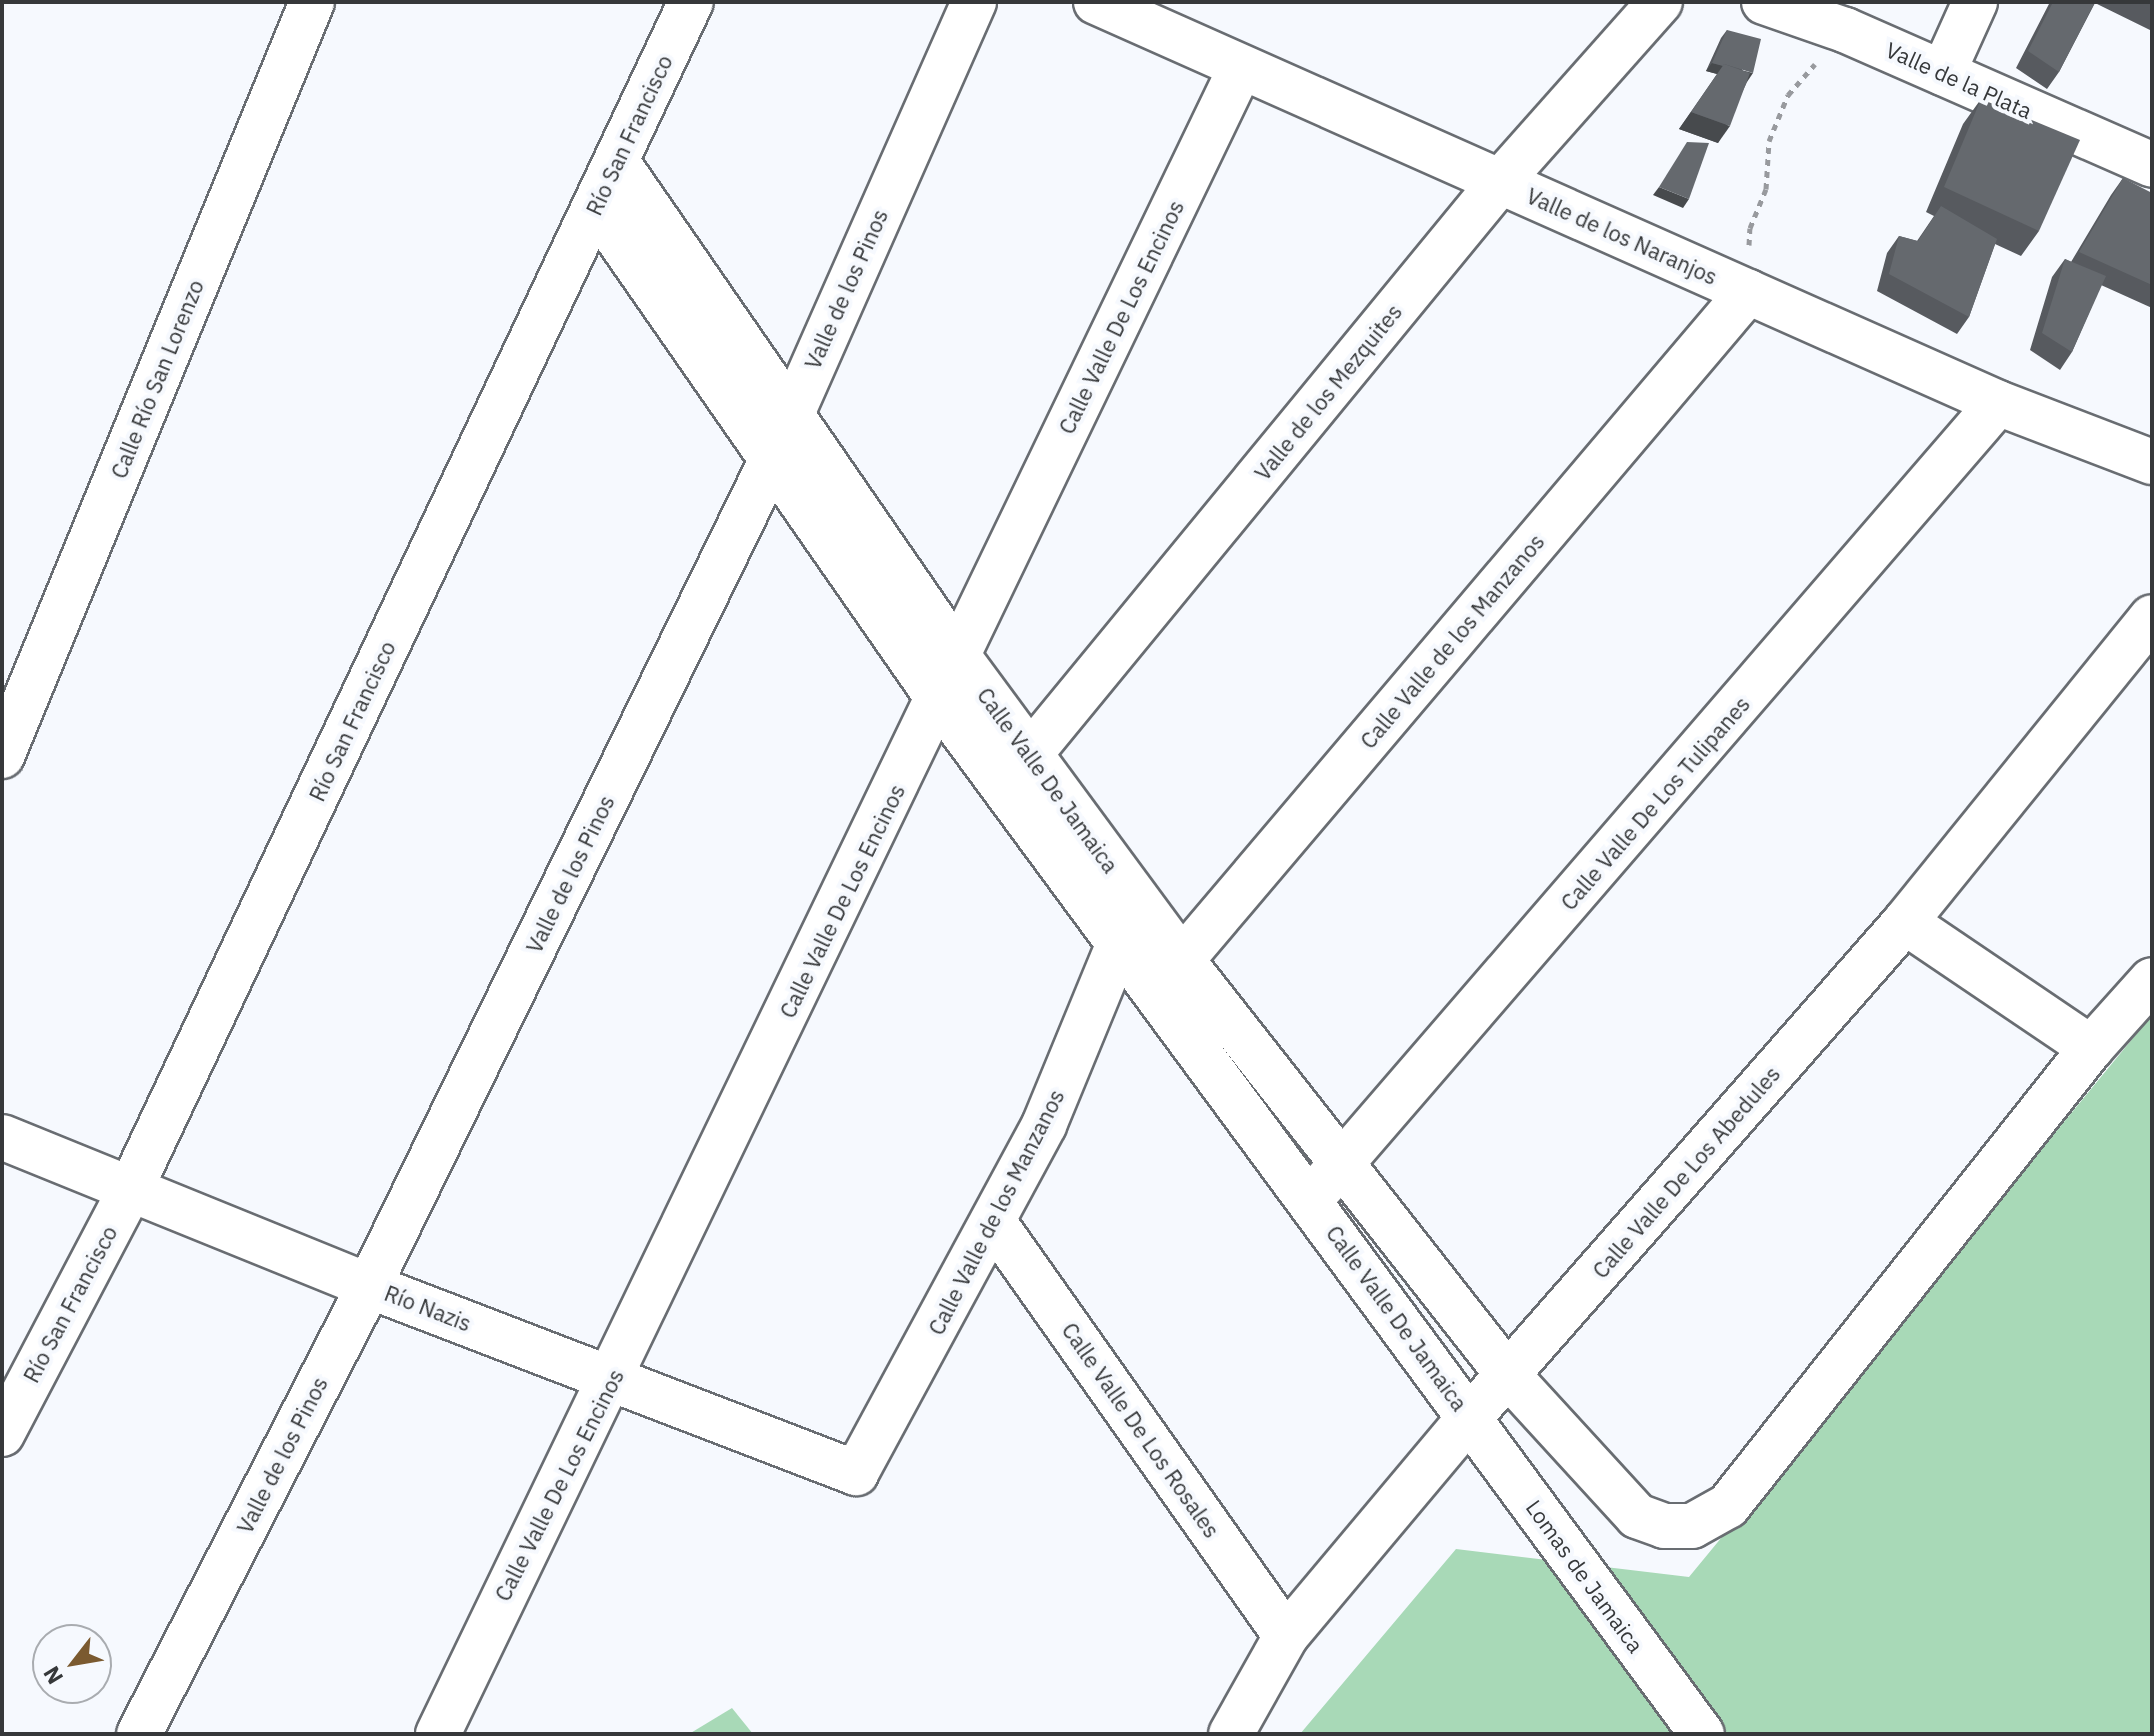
<!DOCTYPE html>
<meta charset="utf-8">
<style>
body{margin:0}
#map{position:relative;width:2154px;height:1736px;overflow:hidden;background:#f6f9fe;font-family:"IBM Plex Sans",sans-serif}
div>[style]{position:absolute}
[style*='--x']{left:calc(var(--x)*1px);top:calc(var(--y)*1px);width:calc(var(--w)*1px);rotate:calc(var(--a)*1deg)}
.green>*{inset:0;background:#a8d9b7}
.path>*{height:5px;margin-top:-2.5px;transform-origin:0;background:repeating-linear-gradient(90deg,#989a9e 0 6px,transparent 0 12px)}
.roads{filter:drop-shadow(2px 0 #696d72) drop-shadow(-2px 0 #696d72) drop-shadow(0 2px #696d72) drop-shadow(0 -2px #696d72)}
.street>*{height:44px;margin:-22px;padding:0 22px;transform-origin:22px;border-radius:22px;background:#fff}
.wall>*{inset:0;background:#575a5f}
.shaded-wall>*{inset:0;background:#474a4d}
.building>*{inset:0;background:#65696e}
span{translate:-50% -50%;white-space:nowrap;text-align:center;line-height:1.15;-webkit-text-stroke:8px #f6f9fe;paint-order:stroke}
.street-label{font-size:22px;color:#36383a}
.frame{position:absolute;inset:0;border:4px solid #36383a;pointer-events:none}
.north{position:absolute;left:32px;top:1624px;width:80px;height:80px;box-sizing:border-box;background:#f6f9fe;border:2px solid #a9acb0;border-radius:50%;rotate:239deg;font-size:22px;font-weight:700;line-height:32px;text-align:center;color:#36383a}
.north::after{content:'';display:block;margin:auto;width:28px;height:36px;background:#7b5a30;clip-path:polygon(50% 0,100% 100%,50% 72%,0 100%)}
</style>
<div id="map">
<div class="green">
<div style="clip-path:polygon(2152px 1015px,2152px 1734px,1300px 1734px,1456px 1549px,1689px 1577px)"></div>
<div style="clip-path:polygon(732px 1708px,753px 1734px,689px 1734px)"></div>
</div>
<div class="path">
<div style="--x:1749;--y:245;--w:17;--a:-87"></div>
<div style="--x:1750;--y:228;--w:42;--a:-67.7"></div>
<div style="--x:1766;--y:189;--w:48;--a:-86.4"></div>
<div style="--x:1769;--y:141;--w:50;--a:-67.6"></div>
<div style="--x:1788;--y:95;--w:41;--a:-48.9"></div>
</div>
<div class="roads">
<div class="street">
<div style="--x:1096;--y:2;--w:987;--a:23.97"></div>
<div style="--x:1998;--y:403;--w:165;--a:21"></div>
<div style="--x:1764;--y:2;--w:86;--a:19.1"></div>
<div style="--x:1845;--y:30;--w:335;--a:23.7"></div>
<div style="--x:1943;--y:73;--w:78;--a:-65.7"></div>
<div style="--x:617;--y:162;--w:600;--a:55.38"></div>
<div style="--x:958;--y:656;--w:378;--a:53.6"></div>
<div style="--x:1182;--y:960;--w:528;--a:51.85"></div>
<div style="--x:1508;--y:1375;--w:191;--a:47.5"></div>
<div style="--x:1637;--y:1516;--w:29;--a:20"></div>
<div style="--x:1664;--y:1526;--w:28;--a:0"></div>
<div style="--x:1692;--y:1526;--w:41;--a:-29.1"></div>
<div style="--x:1728;--y:1506;--w:584;--a:-51.6"></div>
<div style="--x:2091;--y:1048;--w:91;--a:-48.1"></div>
<div style="--x:596;--y:207;--w:601;--a:55.17"></div>
<div style="--x:939;--y:700;--w:1285;--a:53.58"></div>
<div style="--x:2;--y:756;--w:815;--a:-67.65"></div>
<div style="--x:1012;--y:776;--w:769;--a:-50.6"></div>
<div style="--x:1500;--y:182;--w:241;--a:-48.4"></div>
<div style="--x:1905;--y:922;--w:225;--a:34.1"></div>
<div style="--x:1163;--y:982;--w:905;--a:-49.71"></div>
<div style="--x:2;--y:1137;--w:396;--a:22.1"></div>
<div style="--x:369;--y:1286;--w:522;--a:21.01"></div>
<div style="--x:856;--y:1473;--w:396;--a:-61.6"></div>
<div style="--x:1044;--y:1125;--w:197;--a:-67.6"></div>
<div style="--x:1322;--y:1186;--w:1034;--a:-49.19"></div>
<div style="--x:995;--y:1224;--w:504;--a:54.77"></div>
<div style="--x:2;--y:1434;--w:280;--a:-62.3"></div>
<div style="--x:132;--y:1186;--w:1309;--a:-64.73"></div>
<div style="--x:139;--y:1734;--w:504;--a:-62.82"></div>
<div style="--x:369;--y:1286;--w:918;--a:-64.02"></div>
<div style="--x:771;--y:461;--w:502;--a:-66.14"></div>
<div style="--x:438;--y:1734;--w:1850;--a:-64.28"></div>
<div style="--x:1231;--y:1734;--w:112;--a:-60.7"></div>
<div style="--x:1286;--y:1636;--w:286;--a:-50"></div>
<div style="--x:1470;--y:1417;--w:659;--a:-48.69"></div>
<div style="--x:1905;--y:922;--w:392;--a:-51"></div>
</div>
</div>
<div class="wall">
<div style="clip-path:polygon(2050px 2px,2152px 2px,2152px 31px,2095px 3px,2059px 72px,2047px 89px,2016px 68px)"></div>
<div style="clip-path:polygon(1727px 30px,1747px 82px,1718px 143px,1679px 129px,1717px 74px,1706px 71px,1721px 38px)"></div>
<div style="clip-path:polygon(1981px 99px,2039px 231px,2021px 256px,1995px 244px,1969px 317px,1957px 334px,1877px 291px,1887px 253px,1899px 236px,1917px 241px,1934px 216px,1926px 212px,1963px 124px)"></div>
<div style="clip-path:polygon(2123px 178px,2150px 263px,2152px 263px,2152px 308px,2101px 285px,2072px 352px,2060px 370px,2030px 350px,2052px 277px,2065px 259px,2071px 262px,2111px 195px)"></div>
</div>
<div class="shaded-wall">
<div style="clip-path:polygon(1712px 63px,1753px 73px,1747px 82px,1706px 71px)"></div>
<div style="clip-path:polygon(1691px 112px,1730px 126px,1718px 143px,1679px 129px)"></div>
<div style="clip-path:polygon(1659px 187px,1689px 199px,1683px 208px,1653px 195px)"></div>
</div>
<div class="building">
<div style="clip-path:polygon(2053px 2px,2095px 2px,2059px 72px,2028px 51px)"></div>
<div style="clip-path:polygon(1727px 30px,1761px 39px,1753px 73px,1724px 64px,1723px 66px,1712px 63px)"></div>
<div style="clip-path:polygon(1724px 64px,1750px 73px,1730px 126px,1691px 112px)"></div>
<div style="clip-path:polygon(1981px 99px,2080px 140px,2039px 231px,1944px 187px)"></div>
<div style="clip-path:polygon(1687px 142px,1709px 143px,1689px 199px,1659px 187px)"></div>
<div style="clip-path:polygon(2123px 178px,2152px 193px,2152px 259px,2150px 263px,2152px 263px,2152px 285px,2079px 252px)"></div>
<div style="clip-path:polygon(1941px 206px,1997px 239px,1969px 317px,1889px 274px,1899px 236px,1918px 241px)"></div>
<div style="clip-path:polygon(2065px 259px,2106px 276px,2072px 352px,2042px 333px)"></div>
</div>
<div class="street-label">
<span style="left:1959px;top:80px;rotate:24deg">Valle de la Plata</span>
<span style="left:629px;top:135px;rotate:-65deg">Río San Francisco</span>
<span style="left:1622px;top:236px;rotate:24deg">Valle de los Naranjos</span>
<span style="left:846px;top:289px;rotate:-66deg">Valle de los Pinos</span>
<span style="left:1121px;top:317px;rotate:-64deg">Calle Valle De Los Encinos</span>
<span style="left:157px;top:379px;rotate:-68deg">Calle Río San Lorenzo</span>
<span style="left:1328px;top:392px;rotate:-51deg">Valle de los Mezquites</span>
<span style="left:1452px;top:641px;rotate:-50deg">Calle Valle de los Manzanos</span>
<span style="left:352px;top:721px;rotate:-65deg">Río San Francisco</span>
<span style="left:1048px;top:780px;rotate:54deg">Calle Valle De Jamaica</span>
<span style="left:1655px;top:803px;rotate:-49deg">Calle Valle De Los Tulipanes</span>
<span style="left:570px;top:874px;rotate:-64deg">Valle de los Pinos</span>
<span style="left:842px;top:901px;rotate:-64deg">Calle Valle De Los Encinos</span>
<span style="left:1686px;top:1172px;rotate:-49deg">Calle Valle De Los Abedules</span>
<span style="left:996px;top:1212px;rotate:-63deg">Calle Valle de los Manzanos</span>
<span style="left:70px;top:1304px;rotate:-62deg">Río San Francisco</span>
<span style="left:428px;top:1308px;rotate:21deg">Río Nazis</span>
<span style="left:1397px;top:1318px;rotate:54deg">Calle Valle De Jamaica</span>
<span style="left:1141px;top:1430px;rotate:55deg">Calle Valle De Los Rosales</span>
<span style="left:282px;top:1455px;rotate:-63deg">Valle de los Pinos</span>
<span style="left:559px;top:1485px;rotate:-63deg">Calle Valle De Los Encinos</span>
<span style="left:1585px;top:1576px;rotate:54deg">Lomas de Jamaica</span>
</div>
<div class="frame"></div>
<div class="north">N</div>
</div>
